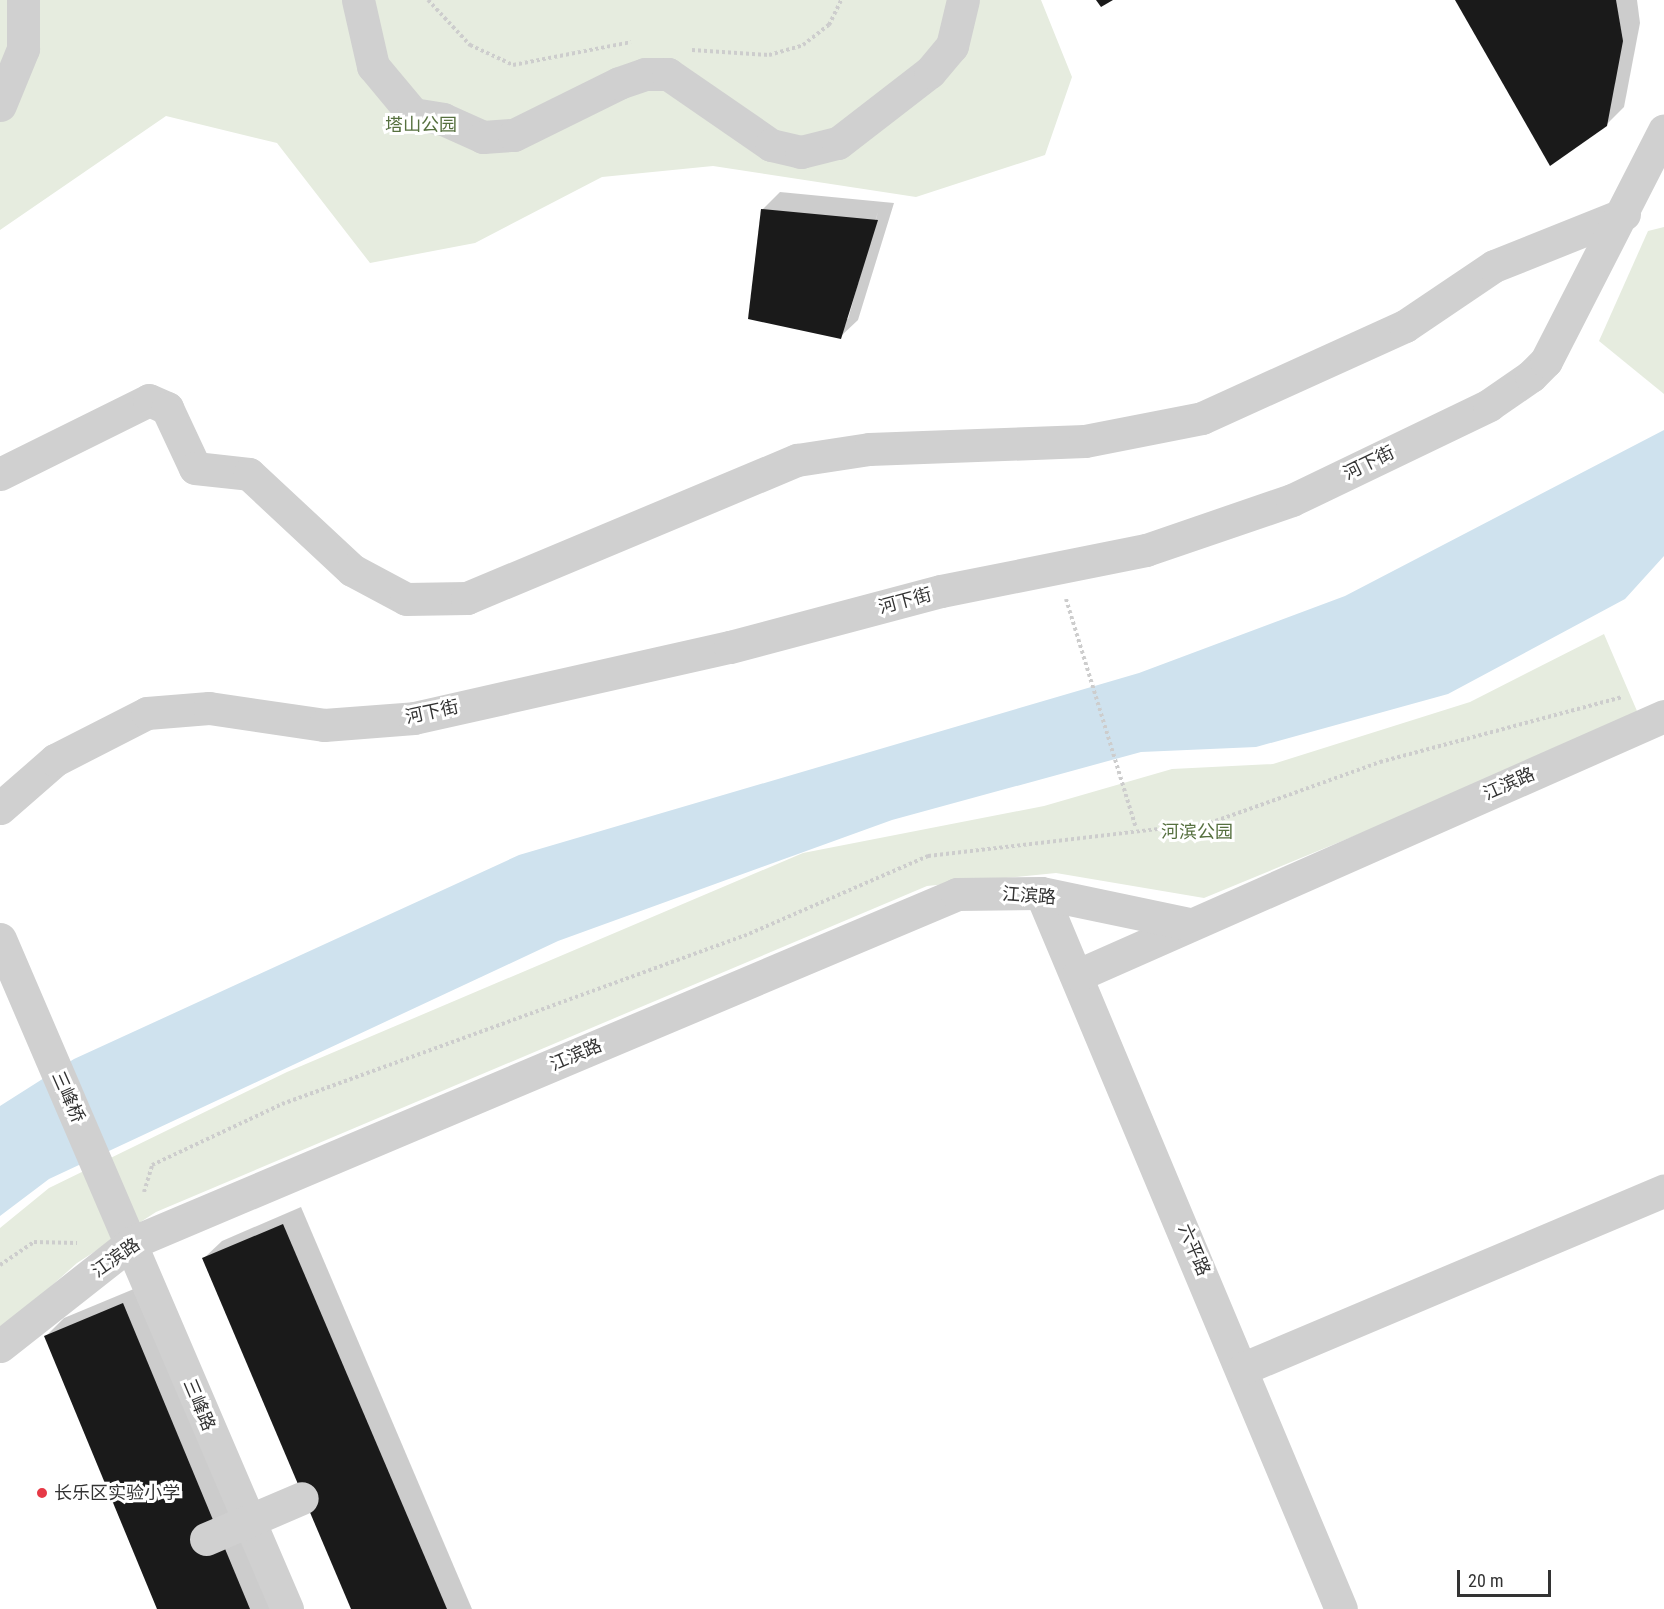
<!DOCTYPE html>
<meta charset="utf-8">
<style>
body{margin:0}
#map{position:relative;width:1664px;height:1609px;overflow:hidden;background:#fff;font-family:"Roboto Condensed","Noto Sans SC",sans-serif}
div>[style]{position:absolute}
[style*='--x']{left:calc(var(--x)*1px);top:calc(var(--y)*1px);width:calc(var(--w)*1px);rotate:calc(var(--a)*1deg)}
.green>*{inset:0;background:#e6ecdf}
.water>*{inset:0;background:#cfe2ee}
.shadow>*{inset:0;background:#0003}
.building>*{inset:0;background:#1a1a1a}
.path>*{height:4px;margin-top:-2px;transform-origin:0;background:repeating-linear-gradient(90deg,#cdcdcd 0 3px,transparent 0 6px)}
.minor>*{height:33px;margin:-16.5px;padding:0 16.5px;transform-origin:16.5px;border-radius:16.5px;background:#d0d0d0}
.minor-bridge>*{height:33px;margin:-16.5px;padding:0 16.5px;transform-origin:16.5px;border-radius:16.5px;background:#d0d0d0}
.dots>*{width:16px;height:16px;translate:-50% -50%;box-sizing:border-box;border:3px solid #fff;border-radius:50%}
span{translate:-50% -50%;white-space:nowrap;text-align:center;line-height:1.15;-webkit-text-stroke:6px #fff;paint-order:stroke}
.park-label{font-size:18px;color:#56703f}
.street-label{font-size:18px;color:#333}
.poi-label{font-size:18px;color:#333}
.left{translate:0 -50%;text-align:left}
.scale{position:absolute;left:1457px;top:1570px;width:94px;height:27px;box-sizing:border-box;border:3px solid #333;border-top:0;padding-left:8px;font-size:18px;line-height:21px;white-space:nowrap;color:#333;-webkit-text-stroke:4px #fff;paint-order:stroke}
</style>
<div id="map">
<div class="green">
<div style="clip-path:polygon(0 0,1041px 0,1072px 77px,1045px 155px,916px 197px,713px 166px,602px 177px,475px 243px,370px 263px,277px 143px,166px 116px,0 230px)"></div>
<div style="clip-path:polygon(1664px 227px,1664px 394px,1599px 341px,1648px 231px)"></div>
<div style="clip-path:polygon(1604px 634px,1640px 718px,1204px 898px,1056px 873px,927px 886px,156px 1212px,77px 1263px,0 1332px,0 1228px,49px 1188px,287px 1072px,803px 853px,1044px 806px,1172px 769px,1273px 764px,1470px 702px)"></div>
</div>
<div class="water">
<div style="clip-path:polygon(1664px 430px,1664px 556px,1625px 599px,1448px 694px,1256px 747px,1141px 752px,892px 820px,558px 941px,49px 1179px,0 1216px,0 1106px,74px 1059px,519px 855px,1139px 673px,1345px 596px)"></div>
</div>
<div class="shadow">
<div style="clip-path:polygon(1457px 0,1637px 0,1640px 23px,1624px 107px,1606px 125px)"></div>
<div style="clip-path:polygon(evenodd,780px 192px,894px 203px,858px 320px,840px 337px,762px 210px,780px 192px,878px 212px,848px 319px,845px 319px,878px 212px)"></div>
<div style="clip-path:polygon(301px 1207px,472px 1609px,353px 1609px,204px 1258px,222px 1241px)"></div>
<div style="clip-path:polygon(141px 1286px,275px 1609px,159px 1609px,46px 1336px,64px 1318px)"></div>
</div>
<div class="building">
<div style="clip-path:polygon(1096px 0,1113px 0,1101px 7px)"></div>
<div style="clip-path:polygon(1455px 0,1616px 0,1623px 41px,1607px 126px,1550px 166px)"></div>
<div style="clip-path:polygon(761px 209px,878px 220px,841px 339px,748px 319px)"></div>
<div style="clip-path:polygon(283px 1224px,447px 1609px,351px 1609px,202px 1258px)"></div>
<div style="clip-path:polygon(123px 1303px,250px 1609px,157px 1609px,44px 1336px)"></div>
</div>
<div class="path">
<div style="--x:428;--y:0;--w:62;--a:47"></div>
<div style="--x:470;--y:45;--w:47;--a:24.9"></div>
<div style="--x:513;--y:65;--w:120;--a:-11"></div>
<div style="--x:692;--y:50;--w:77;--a:3.7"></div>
<div style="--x:769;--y:55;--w:35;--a:-16"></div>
<div style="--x:803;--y:45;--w:33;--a:-38"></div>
<div style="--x:829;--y:25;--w:28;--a:-64"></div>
<div style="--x:1066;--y:599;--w:239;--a:73"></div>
<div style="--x:144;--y:1192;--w:28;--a:-73"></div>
<div style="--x:152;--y:1165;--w:144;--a:-25.1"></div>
<div style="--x:282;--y:1104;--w:492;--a:-20"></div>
<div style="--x:744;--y:936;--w:201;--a:-23.5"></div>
<div style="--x:928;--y:856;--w:284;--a:-6.7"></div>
<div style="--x:1210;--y:823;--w:181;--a:-19.7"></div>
<div style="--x:1380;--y:762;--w:251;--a:-15"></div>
<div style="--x:0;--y:1265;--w:41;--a:-34.1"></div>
<div style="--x:34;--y:1242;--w:43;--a:1.3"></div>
</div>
<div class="minor">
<div style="--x:358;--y:0;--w:68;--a:77.2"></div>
<div style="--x:373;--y:66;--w:62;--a:50.2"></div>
<div style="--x:413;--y:114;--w:30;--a:9"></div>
<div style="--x:443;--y:119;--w:44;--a:24.2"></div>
<div style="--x:483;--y:137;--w:31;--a:-4"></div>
<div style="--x:514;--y:135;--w:117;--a:-26.3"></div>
<div style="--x:619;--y:83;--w:28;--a:-19"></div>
<div style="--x:645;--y:74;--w:23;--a:0"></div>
<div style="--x:668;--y:74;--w:125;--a:34.6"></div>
<div style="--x:771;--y:145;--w:31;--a:13"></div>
<div style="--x:801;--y:152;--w:38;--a:-14"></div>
<div style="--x:838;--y:143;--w:116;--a:-37.7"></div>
<div style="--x:930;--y:72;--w:34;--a:-50"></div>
<div style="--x:952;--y:46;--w:47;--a:-76.6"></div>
<div style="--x:0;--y:105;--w:61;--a:-67.7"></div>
<div style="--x:23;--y:49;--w:49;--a:-90"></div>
<div style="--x:0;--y:474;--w:166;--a:-26.4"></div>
<div style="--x:149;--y:400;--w:20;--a:24"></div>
<div style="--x:167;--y:408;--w:66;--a:65"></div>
<div style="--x:195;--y:468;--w:54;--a:6.3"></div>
<div style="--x:249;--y:474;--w:141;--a:43"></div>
<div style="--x:352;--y:570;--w:61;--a:28.2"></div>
<div style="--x:406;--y:599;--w:61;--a:-0.9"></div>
<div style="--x:467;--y:598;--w:358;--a:-22.7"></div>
<div style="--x:797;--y:460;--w:73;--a:-8.7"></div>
<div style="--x:869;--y:449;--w:216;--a:-2.1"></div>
<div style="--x:1085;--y:441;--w:119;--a:-11.1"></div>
<div style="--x:1202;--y:418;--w:223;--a:-24.4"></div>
<div style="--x:1405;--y:326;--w:107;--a:-34"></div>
<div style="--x:1494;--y:266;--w:140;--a:-21.8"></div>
<div style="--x:0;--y:808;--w:73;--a:-41.1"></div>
<div style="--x:55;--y:760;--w:103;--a:-27.1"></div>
<div style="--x:147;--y:713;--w:62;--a:-4.6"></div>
<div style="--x:209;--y:708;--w:116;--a:8.4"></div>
<div style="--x:324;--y:725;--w:90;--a:-4.4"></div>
<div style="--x:414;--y:718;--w:324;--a:-12.7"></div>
<div style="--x:730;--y:647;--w:218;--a:-14.9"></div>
<div style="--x:941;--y:591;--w:209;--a:-11.3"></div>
<div style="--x:1146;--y:550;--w:154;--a:-18.9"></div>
<div style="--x:1292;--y:500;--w:219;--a:-25.7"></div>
<div style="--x:1489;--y:405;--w:51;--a:-34.6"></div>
<div style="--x:1531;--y:376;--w:21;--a:-45"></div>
<div style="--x:1546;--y:361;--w:259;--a:-62.9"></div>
<div style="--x:1041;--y:893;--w:776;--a:67.27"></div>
<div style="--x:0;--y:939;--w:729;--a:66.81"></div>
<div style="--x:1078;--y:975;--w:641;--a:-23.84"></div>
<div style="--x:0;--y:1346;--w:167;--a:-38.2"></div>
<div style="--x:131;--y:1243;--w:897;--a:-22.9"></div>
<div style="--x:957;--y:894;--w:84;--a:-0.7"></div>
<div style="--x:1041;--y:893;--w:152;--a:11.8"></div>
<div style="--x:1244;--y:1368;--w:456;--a:-22.9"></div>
</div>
<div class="minor-bridge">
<div style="--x:206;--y:1539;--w:104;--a:-23.1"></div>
</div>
<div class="dots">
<div style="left:42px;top:1493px;background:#e63946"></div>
</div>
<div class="park-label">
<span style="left:421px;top:125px">塔山公园</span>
<span style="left:1197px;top:832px">河滨公园</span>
</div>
<div class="street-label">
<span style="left:1369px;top:463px;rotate:-26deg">河下街</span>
<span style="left:905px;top:601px;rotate:-15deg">河下街</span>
<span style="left:432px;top:712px;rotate:-12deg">河下街</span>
<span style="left:1509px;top:784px;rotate:-24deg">江滨路</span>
<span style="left:1029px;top:896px;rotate:4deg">江滨路</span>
<span style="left:576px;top:1055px;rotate:-23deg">江滨路</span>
<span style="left:68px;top:1097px;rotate:66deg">三峰桥</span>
<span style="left:1194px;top:1250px;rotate:67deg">六平路</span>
<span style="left:116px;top:1258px;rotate:-35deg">江滨路</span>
<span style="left:199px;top:1405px;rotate:67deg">三峰路</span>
</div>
<div class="poi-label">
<span class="left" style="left:54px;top:1493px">长乐区实验小学</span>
</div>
<div class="scale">20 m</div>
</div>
